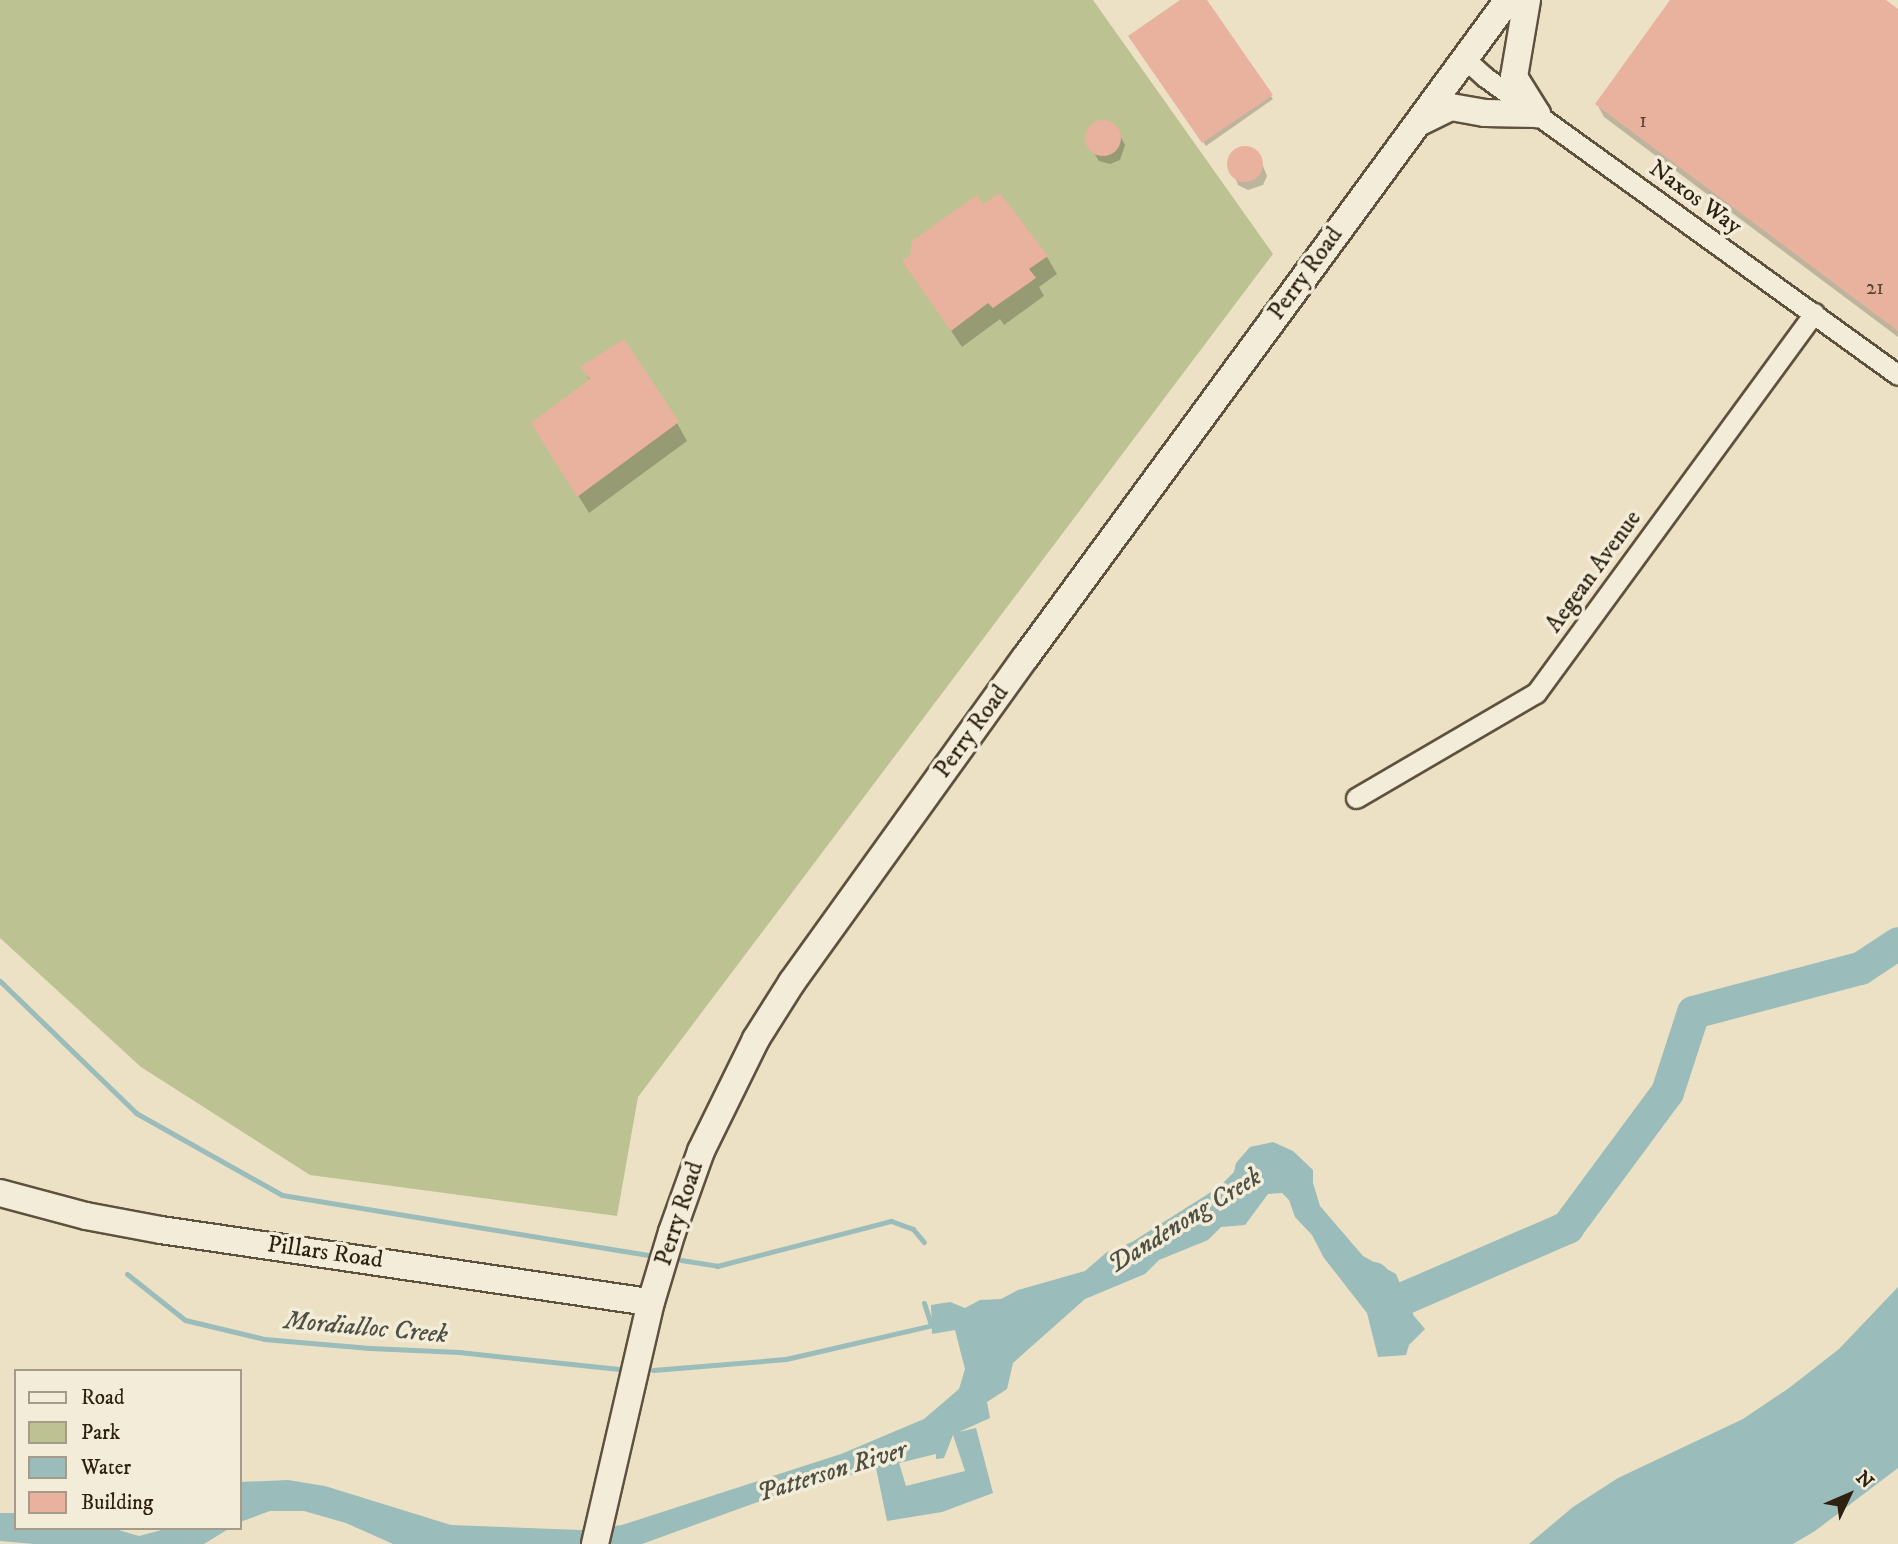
<!DOCTYPE html>
<style>
body{margin:0}
#map{position:relative;width:1898px;height:1544px;overflow:hidden;background:#ede1c5;font-family:"IM FELL DW Pica",serif}
div>[style]{position:absolute}
[style*='--x']{left:calc(var(--x)*1px);top:calc(var(--y)*1px);width:calc(var(--w)*1px);rotate:calc(var(--a)*1deg)}
.green>*{inset:0;background:#bcc292}
.water>*{inset:0;background:#9abcba}
.shadow>*{inset:0;background:#0003}
.stream>*{height:5px;margin:-2.5px;padding:0 2.5px;transform-origin:2.5px;border-radius:2.5px;background:#9abcba}
.river>*{height:33px;margin:-16.5px;padding:0 16.5px;transform-origin:16.5px;border-radius:16.5px;background:#9abcba}
.building>*{inset:0;background:#e8b29e}
.round{border-radius:50%}
.roads{filter:drop-shadow(2px 0 #5e513e) drop-shadow(-2px 0 #5e513e) drop-shadow(0 2px #5e513e) drop-shadow(0 -2px #5e513e)}
.street>*{height:19px;margin:-9.5px;padding:0 9.5px;transform-origin:9.5px;border-radius:9.5px;background:#f3ecd9}
.secondary>*{height:26px;margin:-13px;padding:0 13px;transform-origin:13px;border-radius:13px;background:#f3ecd9}
span{translate:-50% -50%;white-space:nowrap;text-align:center;line-height:1.15;-webkit-text-stroke:7px #f3ecd9;paint-order:stroke}
.number-label{font-size:21px;color:#5c4534}
.number-label span{-webkit-text-stroke-width:0}
.street-label{font-size:24px;color:#2e2111}
.water-label{font-size:26px;color:#4e5044;font-style:italic}
.legend{position:absolute;left:14px;top:1369px;width:228px;height:161px;box-sizing:border-box;background:#f3ecd9;border:2px solid #a49b89;margin:0;padding:9px 12px;list-style:none;font-size:21px;color:#2e2111}
.legend li{display:flex;align-items:center;gap:14px;height:35px}
.legend b{width:35px;border:2px solid #a49b89}
.north{position:absolute;left:1814px;top:1460px;width:70px;height:70px;-webkit-text-stroke:5px #f3ecd9;paint-order:stroke;rotate:46deg;font-size:19px;font-weight:700;line-height:28px;text-align:center;color:#2e2111}
.north::after{content:'';display:block;margin:auto;width:24px;height:32px;background:#2e2111;clip-path:polygon(50% 0,100% 100%,50% 72%,0 100%)}
</style>
<div id="map">
<div class="green">
<div style="clip-path:polygon(0 0,1093px 0,1273px 254px,638px 1097px,617px 1216px,310px 1175px,141px 1067px,0 938px)"></div>
</div>
<div class="water">
<div style="clip-path:polygon(evenodd,1273px 1142px,1293px 1151px,1313px 1170px,1313px 1183px,1320px 1206px,1363px 1256px,1396px 1274px,1414px 1316px,1425px 1329px,1409px 1345px,1406px 1355px,1378px 1357px,1367px 1313px,1324px 1258px,1312px 1235px,1295px 1217px,1289px 1200px,1282px 1193px,1268px 1194px,1245px 1225px,1221px 1227px,1208px 1240px,1159px 1260px,1145px 1274px,1085px 1299px,1013px 1363px,1007px 1389px,987px 1402px,990px 1418px,959px 1432px,976px 1428px,993px 1493px,942px 1512px,887px 1521px,876px 1468px,777px 1495px,642px 1544px,393px 1544px,346px 1523px,304px 1511px,270px 1511px,240px 1522px,240px 1482px,288px 1480px,325px 1486px,451px 1525px,580px 1530px,622px 1525px,841px 1454px,924px 1419px,959px 1389px,965px 1369px,955px 1330px,932px 1334px,931px 1305px,950px 1302px,965px 1308px,980px 1300px,1001px 1299px,1018px 1290px,1085px 1271px,1107px 1252px,1132px 1242px,1219px 1187px,1234px 1172px,1236px 1163px,1250px 1147px,1273px 1142px,953px 1435px,965px 1471px,906px 1486px,899px 1463px,936px 1454px,936px 1459px,944px 1458px,953px 1435px)"></div>
<div style="clip-path:polygon(1898px 1287px,1898px 1468px,1815px 1531px,1793px 1544px,1529px 1544px,1573px 1507px,1618px 1478px,1743px 1419px,1789px 1388px,1839px 1349px)"></div>
<div style="clip-path:polygon(0 1513px,16px 1513px,16px 1528px,112px 1528px,139px 1536px,169px 1528px,230px 1528px,204px 1544px,34px 1544px,0 1541px)"></div>
</div>
<div class="shadow">
<div style="clip-path:polygon(1183px 0,1205px 0,1273px 99px,1206px 146px,1131px 36px)"></div>
<div style="clip-path:polygon(1672px 0,1883px 0,1898px 11px,1898px 337px,1604px 117px,1597px 104px)"></div>
<div style="clip-path:polygon(1100px 122px,1115px 126px,1125px 145px,1120px 160px,1110px 164px,1099px 161px,1087px 142px,1088px 131px)"></div>
<div style="clip-path:polygon(1240px 149px,1250px 149px,1259px 156px,1267px 176px,1263px 185px,1248px 190px,1238px 185px,1229px 160px)"></div>
<div style="clip-path:polygon(982px 206px,1047px 257px,1057px 274px,1039px 287px,1044px 296px,1004px 325px,1000px 319px,962px 347px,904px 261px)"></div>
<div style="clip-path:polygon(583px 367px,677px 423px,687px 441px,589px 513px,544px 441px,590px 381px)"></div>
</div>
<div class="stream">
<div style="--x:0;--y:981;--w:190;--a:44.1"></div>
<div style="--x:136;--y:1113;--w:167;--a:29.3"></div>
<div style="--x:282;--y:1195;--w:371;--a:9.3"></div>
<div style="--x:681;--y:1260;--w:36;--a:9"></div>
<div style="--x:717;--y:1266;--w:180;--a:-14.5"></div>
<div style="--x:891;--y:1221;--w:23;--a:20"></div>
<div style="--x:913;--y:1229;--w:17;--a:50"></div>
<div style="--x:127;--y:1274;--w:74;--a:38.4"></div>
<div style="--x:185;--y:1320;--w:81;--a:13.5"></div>
<div style="--x:264;--y:1339;--w:106;--a:4.9"></div>
<div style="--x:370;--y:1348;--w:89;--a:2.6"></div>
<div style="--x:459;--y:1352;--w:161;--a:6.1"></div>
<div style="--x:924;--y:1303;--w:23;--a:72"></div>
<div style="--x:653;--y:1370;--w:133;--a:-4.7"></div>
<div style="--x:786;--y:1359;--w:156;--a:-13"></div>
</div>
<div class="river">
<div style="--x:1373;--y:1278;--w:32;--a:49"></div>
<div style="--x:1394;--y:1302;--w:189;--a:-23.4"></div>
<div style="--x:1567;--y:1227;--w:168;--a:-53.5"></div>
<div style="--x:1667;--y:1092;--w:84;--a:-72"></div>
<div style="--x:1693;--y:1012;--w:173;--a:-14.8"></div>
<div style="--x:1860;--y:968;--w:45;--a:-33.3"></div>
</div>
<div class="building">
<div style="clip-path:polygon(1180px 0,1207px 0,1273px 95px,1202px 143px,1128px 36px)"></div>
<div style="clip-path:polygon(1670px 0,1886px 0,1898px 9px,1898px 331px,1595px 104px)"></div>
<div class="round" style="left:1085px;top:120px;width:36px;height:36px"></div>
<div class="round" style="left:1227px;top:146px;width:36px;height:36px"></div>
<div style="clip-path:polygon(1000px 193px,1048px 256px,1029px 269px,1036px 278px,993px 308px,988px 303px,951px 331px,902px 261px,911px 254px,911px 242px,937px 223px,977px 195px,983px 204px)"></div>
<div style="clip-path:polygon(624px 339px,679px 422px,577px 497px,531px 423px,590px 379px,580px 367px)"></div>
</div>
<div class="roads">
<div class="street">
<div style="--x:1465;--y:59;--w:27;--a:42"></div>
<div style="--x:1485;--y:77;--w:509;--a:35.81"></div>
<div style="--x:1356;--y:798;--w:208;--a:-30.3"></div>
<div style="--x:1536;--y:693;--w:471;--a:-53.8"></div>
</div>
<div class="secondary">
<div style="--x:1527;--y:0;--w:78;--a:99.6"></div>
<div style="--x:1514;--y:77;--w:44;--a:58.1"></div>
<div style="--x:1420;--y:122;--w:34;--a:-26"></div>
<div style="--x:1451;--y:107;--w:35;--a:10"></div>
<div style="--x:1485;--y:113;--w:52;--a:1.1"></div>
<div style="--x:0;--y:1193;--w:89;--a:15"></div>
<div style="--x:86;--y:1216;--w:76;--a:10.6"></div>
<div style="--x:161;--y:1230;--w:495;--a:8.4"></div>
<div style="--x:595;--y:1544;--w:248;--a:-77"></div>
<div style="--x:651;--y:1302;--w:73;--a:-73.3"></div>
<div style="--x:672;--y:1232;--w:86;--a:-70.3"></div>
<div style="--x:701;--y:1151;--w:125;--a:-63.8"></div>
<div style="--x:756;--y:1039;--w:67;--a:-57.7"></div>
<div style="--x:792;--y:982;--w:399;--a:-54.3"></div>
<div style="--x:1025;--y:658;--w:816;--a:-53.72"></div>
</div>
</div>
<div class="number-label">
<span style="left:1643px;top:121px">1</span>
<span style="left:1875px;top:288px">21</span>
</div>
<div class="street-label">
<span style="left:1695px;top:198px;rotate:36deg">Naxos Way</span>
<span style="left:1306px;top:274px;rotate:-54deg">Perry Road</span>
<span style="left:1594px;top:572px;rotate:-54deg">Aegean Avenue</span>
<span style="left:972px;top:732px;rotate:-54deg">Perry Road</span>
<span style="left:680px;top:1214px;rotate:-72deg">Perry Road</span>
<span style="left:325px;top:1253px;rotate:8deg">Pillars Road</span>
</div>
<div class="water-label">
<span style="left:1185px;top:1221px;rotate:-32deg">Dandenong Creek</span>
<span style="left:366px;top:1328px;rotate:5deg">Mordialloc Creek</span>
<span style="left:832px;top:1472px;rotate:-17deg">Patterson River</span>
</div>
<ul class="legend">
<li><b style="height:9px;background:#f3ecd9"></b>Road</li>
<li><b style="height:19px;background:#bcc292"></b>Park</li>
<li><b style="height:19px;background:#9abcba"></b>Water</li>
<li><b style="height:19px;background:#e8b29e"></b>Building</li>
</ul>
<div class="north">N</div>
</div>
